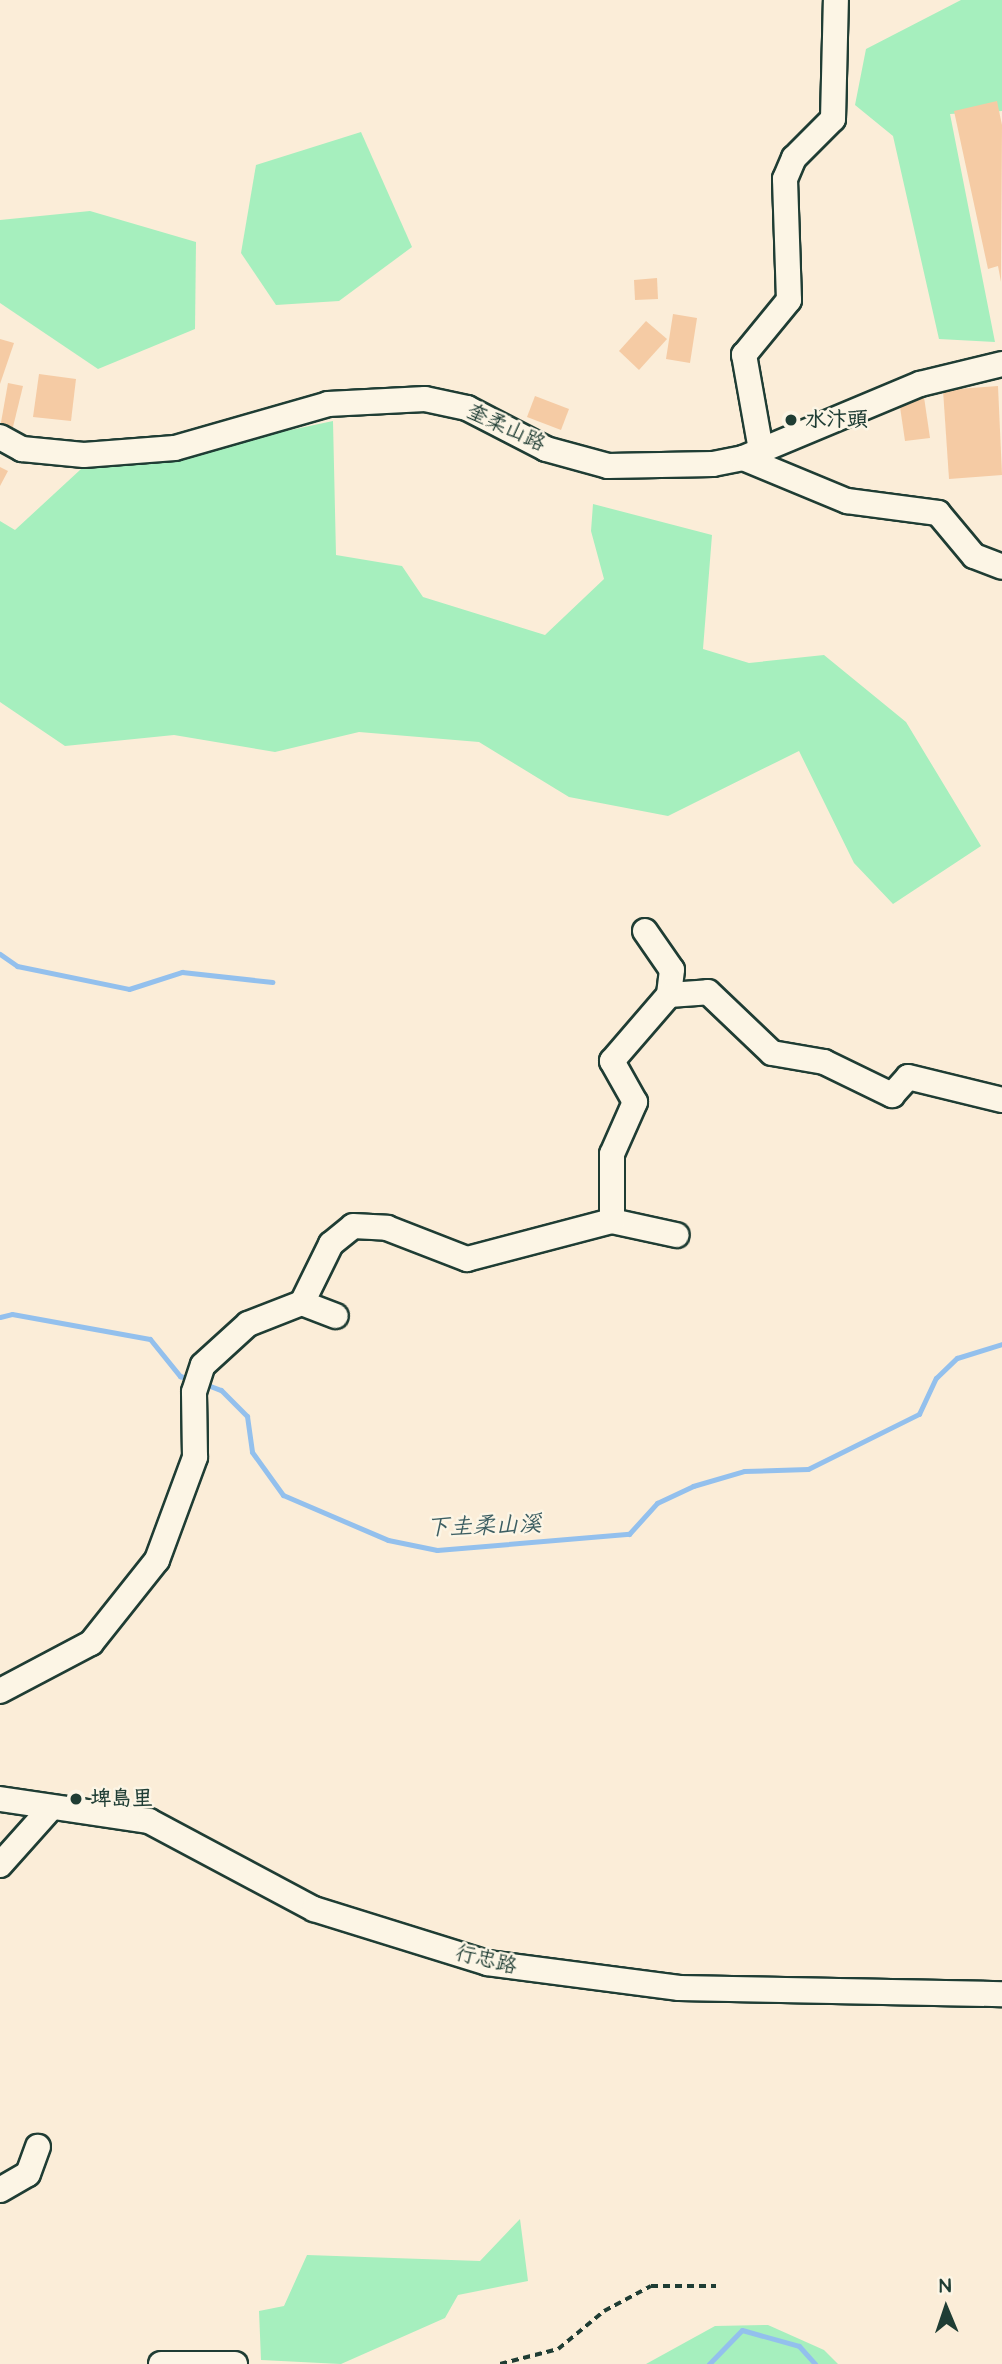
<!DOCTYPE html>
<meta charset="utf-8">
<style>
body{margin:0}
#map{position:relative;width:1002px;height:2364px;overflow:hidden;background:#fbedd8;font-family:"Architects Daughter","LXGW WenKai TC",sans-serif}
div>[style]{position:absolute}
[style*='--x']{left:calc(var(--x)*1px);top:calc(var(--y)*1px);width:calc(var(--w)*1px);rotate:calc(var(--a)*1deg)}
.green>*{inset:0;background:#a6efbe}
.stream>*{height:5px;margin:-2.5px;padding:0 2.5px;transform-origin:2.5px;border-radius:2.5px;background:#93c0ed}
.building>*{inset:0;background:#f5cba4}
.path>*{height:3.5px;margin-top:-1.75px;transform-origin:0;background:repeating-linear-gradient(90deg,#1f3d34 0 7px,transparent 0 12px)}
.roads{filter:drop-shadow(2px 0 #1f3d34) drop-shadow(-2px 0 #1f3d34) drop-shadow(0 2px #1f3d34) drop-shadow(0 -2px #1f3d34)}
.minor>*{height:24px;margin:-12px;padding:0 12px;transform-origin:12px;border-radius:12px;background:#fcf5e5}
.dots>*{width:19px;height:19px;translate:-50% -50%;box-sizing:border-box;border:4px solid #fcf5e5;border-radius:50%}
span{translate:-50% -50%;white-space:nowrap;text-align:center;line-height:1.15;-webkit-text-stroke:5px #fcf5e5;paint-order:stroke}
.poi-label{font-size:21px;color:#1f3d34;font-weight:700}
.left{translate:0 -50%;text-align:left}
.street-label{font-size:21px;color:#1f3d34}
.water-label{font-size:23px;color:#3c5e62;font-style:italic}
.north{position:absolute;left:911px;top:2273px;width:70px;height:70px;-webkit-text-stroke:5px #fcf5e5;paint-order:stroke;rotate:358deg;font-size:19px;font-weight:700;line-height:28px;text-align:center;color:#1f3d34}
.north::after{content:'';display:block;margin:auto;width:24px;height:32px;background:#1f3d34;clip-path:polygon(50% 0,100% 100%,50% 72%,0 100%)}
</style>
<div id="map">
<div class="green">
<div style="clip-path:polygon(961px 0,1002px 0,1002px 111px,950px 114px,995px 342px,939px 339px,893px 136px,855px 105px,866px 49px)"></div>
<div style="clip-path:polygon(361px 132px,412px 247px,339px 301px,276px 305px,241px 253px,256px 165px)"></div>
<div style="clip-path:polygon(90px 211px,196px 242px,195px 329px,98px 369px,0 303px,0 220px)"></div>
<div style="clip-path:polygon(333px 421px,336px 555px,402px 566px,423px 597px,545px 635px,604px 579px,591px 531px,593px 504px,712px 535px,703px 649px,749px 663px,824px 655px,906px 722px,981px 846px,893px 904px,854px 863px,799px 751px,668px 816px,569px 797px,479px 742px,359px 732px,275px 752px,174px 735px,65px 746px,0 702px,0 521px,15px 530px,93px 458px,181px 453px)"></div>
<div style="clip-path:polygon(520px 2219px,528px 2281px,458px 2295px,445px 2318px,341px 2364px,261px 2360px,259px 2311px,284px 2306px,307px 2255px,480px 2261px)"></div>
<div style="clip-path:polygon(768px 2325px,824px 2350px,838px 2364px,646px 2364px,715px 2326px)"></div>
</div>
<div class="stream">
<div style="--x:0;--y:954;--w:21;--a:35"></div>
<div style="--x:17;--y:966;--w:114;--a:11.6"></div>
<div style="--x:129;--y:989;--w:56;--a:-17.8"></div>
<div style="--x:182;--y:972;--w:91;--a:6.3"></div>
<div style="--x:0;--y:1317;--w:12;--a:-14"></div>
<div style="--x:12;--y:1314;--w:140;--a:10.3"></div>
<div style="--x:150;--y:1339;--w:48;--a:51"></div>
<div style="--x:180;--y:1376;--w:13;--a:18"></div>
<div style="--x:205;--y:1384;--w:17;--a:21"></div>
<div style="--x:221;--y:1390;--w:37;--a:45"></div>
<div style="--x:247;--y:1416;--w:36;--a:82"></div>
<div style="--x:252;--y:1452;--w:53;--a:54.2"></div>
<div style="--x:283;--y:1495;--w:114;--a:23.2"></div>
<div style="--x:388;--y:1540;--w:50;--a:11.5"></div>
<div style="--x:437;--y:1550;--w:193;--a:-4.8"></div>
<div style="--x:629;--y:1534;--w:42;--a:-47.9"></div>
<div style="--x:657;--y:1503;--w:40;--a:-25"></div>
<div style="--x:693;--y:1486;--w:53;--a:-16.4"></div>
<div style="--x:744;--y:1471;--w:64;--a:-1.8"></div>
<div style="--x:808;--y:1469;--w:124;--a:-26.4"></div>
<div style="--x:919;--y:1414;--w:40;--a:-65"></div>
<div style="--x:936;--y:1378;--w:29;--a:-44"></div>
<div style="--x:957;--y:1358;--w:47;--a:-17.3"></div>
<div style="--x:709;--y:2364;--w:47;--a:-45.9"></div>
<div style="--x:742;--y:2330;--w:59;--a:15.7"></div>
<div style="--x:799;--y:2346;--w:24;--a:48"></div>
</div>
<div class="building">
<div style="clip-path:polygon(997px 101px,1002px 125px,1001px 282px,998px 266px,988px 269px,954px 111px)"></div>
<div style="clip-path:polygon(657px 278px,658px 299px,635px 300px,634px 280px)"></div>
<div style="clip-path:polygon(673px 314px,697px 318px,690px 363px,666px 359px)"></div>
<div style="clip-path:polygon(646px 321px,667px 339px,639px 370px,619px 351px)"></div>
<div style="clip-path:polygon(0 339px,14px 343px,0 384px)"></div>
<div style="clip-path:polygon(39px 374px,76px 379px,71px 421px,33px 417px)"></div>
<div style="clip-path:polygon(8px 383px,23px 386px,12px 431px,0 428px)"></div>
<div style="clip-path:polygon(998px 386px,1002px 475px,949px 479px,943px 390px)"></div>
<div style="clip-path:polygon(535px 396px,569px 409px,561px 430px,527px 417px)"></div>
<div style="clip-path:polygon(924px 397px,930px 438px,905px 441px,899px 400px)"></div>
<div style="clip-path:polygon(0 467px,8px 471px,0 486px)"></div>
</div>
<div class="path">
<div style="--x:500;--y:2364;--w:60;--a:-14.5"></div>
<div style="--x:558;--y:2349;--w:60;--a:-39.6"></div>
<div style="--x:604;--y:2311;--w:53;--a:-28"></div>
<div style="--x:651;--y:2286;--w:65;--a:0"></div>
</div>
<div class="roads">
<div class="minor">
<div style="--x:0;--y:437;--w:25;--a:29"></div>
<div style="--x:22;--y:449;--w:62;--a:5.5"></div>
<div style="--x:84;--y:455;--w:91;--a:-4.4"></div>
<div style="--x:175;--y:448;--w:159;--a:-16"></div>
<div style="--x:328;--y:404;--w:97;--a:-3"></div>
<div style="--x:425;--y:399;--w:43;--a:12.1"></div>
<div style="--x:467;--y:408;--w:89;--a:27.4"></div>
<div style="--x:546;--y:449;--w:64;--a:15.3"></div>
<div style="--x:608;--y:466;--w:105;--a:-1.1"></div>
<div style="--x:713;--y:464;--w:31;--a:-11"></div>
<div style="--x:743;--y:458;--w:192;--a:-22.7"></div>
<div style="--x:920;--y:384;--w:84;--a:-13.7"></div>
<div style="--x:761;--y:450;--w:97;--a:-100.1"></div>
<div style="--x:744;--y:355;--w:71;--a:-50.7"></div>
<div style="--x:789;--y:300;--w:121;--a:-91.9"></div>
<div style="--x:785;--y:179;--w:23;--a:-67"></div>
<div style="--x:794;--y:158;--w:55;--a:-45"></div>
<div style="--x:833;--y:119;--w:119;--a:-88.6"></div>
<div style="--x:743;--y:458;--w:113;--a:22.5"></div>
<div style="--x:847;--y:501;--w:92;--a:7.5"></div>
<div style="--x:938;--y:513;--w:56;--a:50.1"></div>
<div style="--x:974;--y:556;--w:30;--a:21"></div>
<div style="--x:645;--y:931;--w:47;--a:55.3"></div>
<div style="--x:672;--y:970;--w:25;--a:97"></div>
<div style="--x:612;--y:1221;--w:66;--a:12.3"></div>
<div style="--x:302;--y:1303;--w:36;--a:21"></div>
<div style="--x:0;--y:1691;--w:103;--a:-27.8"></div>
<div style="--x:91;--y:1643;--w:106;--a:-51.5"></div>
<div style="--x:157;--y:1560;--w:110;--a:-69.7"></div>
<div style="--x:195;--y:1457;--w:65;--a:-90.9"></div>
<div style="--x:194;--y:1392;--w:28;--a:-72"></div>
<div style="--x:203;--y:1365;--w:61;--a:-42.3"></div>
<div style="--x:248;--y:1324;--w:58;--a:-21.3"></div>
<div style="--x:302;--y:1303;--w:66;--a:-63.8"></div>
<div style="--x:331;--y:1244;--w:28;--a:-39"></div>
<div style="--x:353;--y:1226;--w:34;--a:3"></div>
<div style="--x:387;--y:1228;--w:86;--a:21.2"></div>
<div style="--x:467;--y:1259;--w:150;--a:-14.7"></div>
<div style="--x:612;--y:1221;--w:67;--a:-90"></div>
<div style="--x:612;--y:1154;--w:57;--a:-66.1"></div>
<div style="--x:635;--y:1102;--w:47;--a:-119.3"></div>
<div style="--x:612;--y:1061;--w:87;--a:-49.2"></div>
<div style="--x:669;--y:995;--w:39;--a:-4"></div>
<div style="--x:708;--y:992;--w:88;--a:43.6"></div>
<div style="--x:772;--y:1053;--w:53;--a:9.8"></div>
<div style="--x:824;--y:1062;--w:76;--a:25.9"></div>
<div style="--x:892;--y:1095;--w:24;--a:-48"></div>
<div style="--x:908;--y:1077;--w:97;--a:13.7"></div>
<div style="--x:0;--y:1799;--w:151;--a:8.4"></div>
<div style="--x:149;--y:1821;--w:187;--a:28.1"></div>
<div style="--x:314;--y:1909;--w:181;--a:17.3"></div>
<div style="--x:487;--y:1963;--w:194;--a:7.4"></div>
<div style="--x:679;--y:1988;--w:323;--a:1.1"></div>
<div style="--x:0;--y:1865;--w:75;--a:-48.2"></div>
<div style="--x:0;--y:2190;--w:32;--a:-30"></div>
<div style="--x:28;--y:2174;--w:29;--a:-70"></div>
<div style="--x:161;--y:2364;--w:74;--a:0"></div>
</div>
</div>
<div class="dots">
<div style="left:791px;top:420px;background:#1f3d34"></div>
<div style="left:76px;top:1799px;background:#1f3d34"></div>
</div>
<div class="poi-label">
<span class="left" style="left:805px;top:420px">水汴頭</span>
<span class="left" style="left:90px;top:1799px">埤島里</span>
</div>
<div class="street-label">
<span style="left:506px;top:428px;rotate:25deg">奎柔山路</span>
<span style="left:486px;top:1960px;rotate:14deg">行忠路</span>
</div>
<div class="water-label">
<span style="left:484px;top:1526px;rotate:-2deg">下圭柔山溪</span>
</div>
<div class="north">N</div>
</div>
